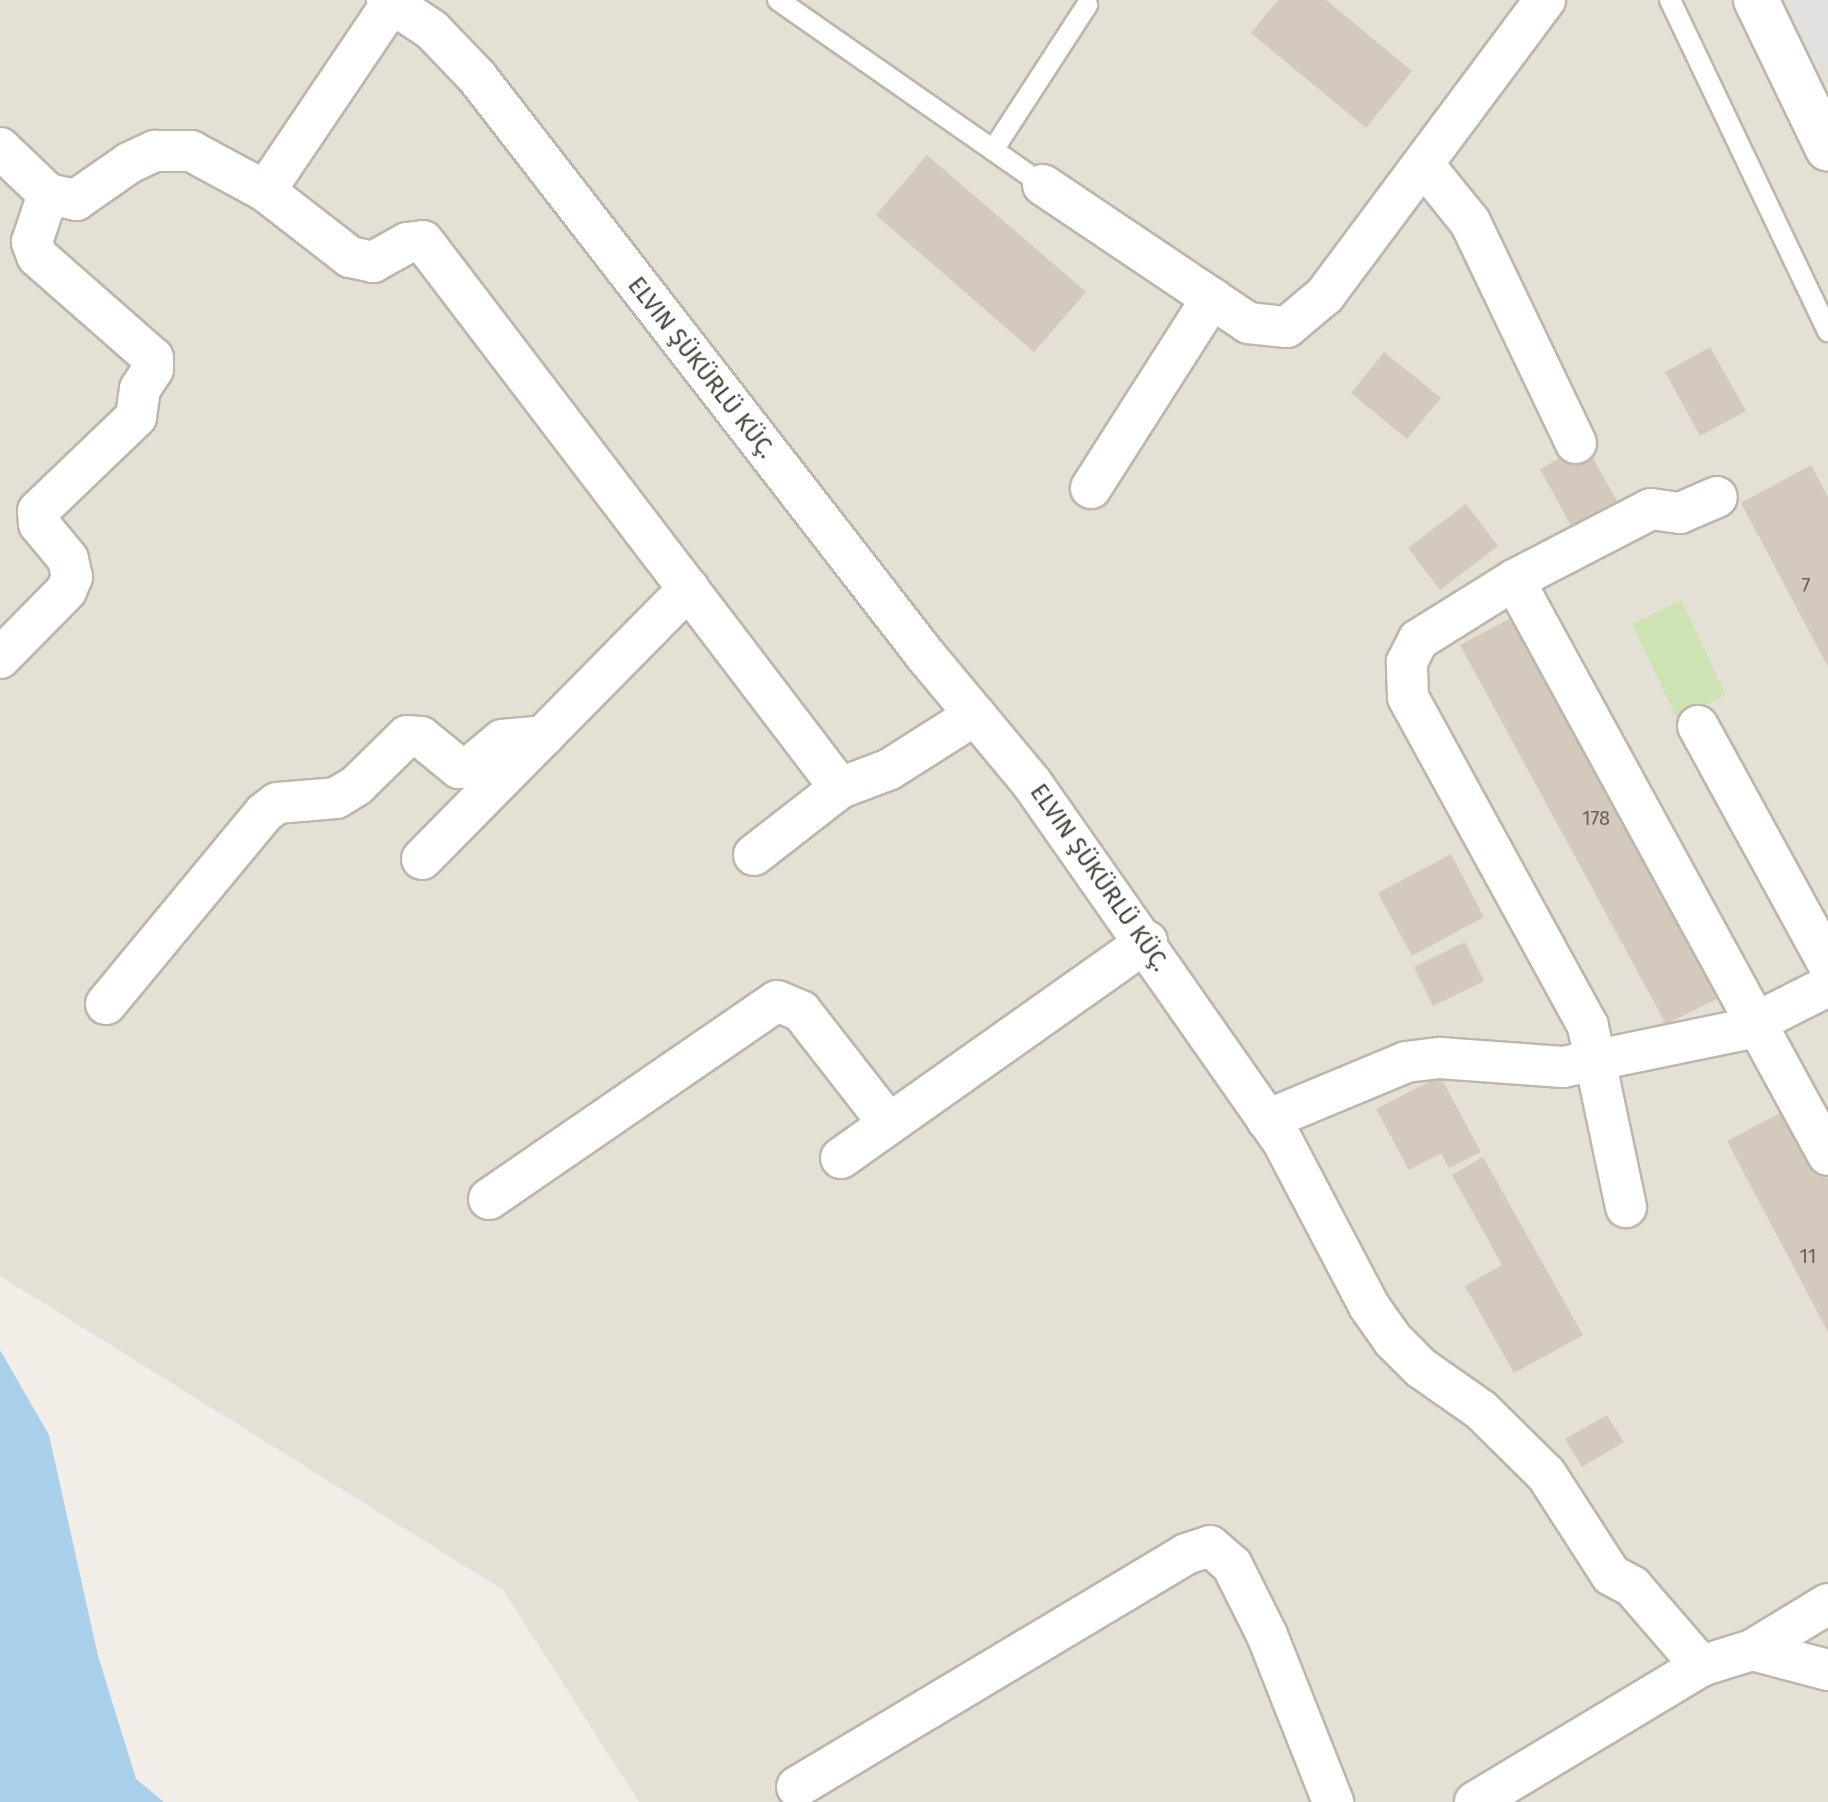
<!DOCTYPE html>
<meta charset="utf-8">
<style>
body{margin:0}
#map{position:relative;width:1828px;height:1802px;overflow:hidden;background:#f2eee7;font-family:"Fira Sans",sans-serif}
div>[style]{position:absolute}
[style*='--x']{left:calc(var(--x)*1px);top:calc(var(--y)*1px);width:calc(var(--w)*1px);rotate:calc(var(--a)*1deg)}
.residential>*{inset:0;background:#e5e0d5}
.green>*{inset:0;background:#cee3b3}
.parking>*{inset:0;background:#e3e1df}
.water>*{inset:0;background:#a8d0ea}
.building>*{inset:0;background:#d3cabd}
.roads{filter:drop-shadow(2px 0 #bdb6aa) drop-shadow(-2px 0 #bdb6aa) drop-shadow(0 2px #bdb6aa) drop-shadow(0 -2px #bdb6aa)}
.service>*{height:20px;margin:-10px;padding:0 10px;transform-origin:10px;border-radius:10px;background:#fff}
.minor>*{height:40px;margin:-20px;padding:0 20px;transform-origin:20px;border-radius:20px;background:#fff}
.tertiary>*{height:44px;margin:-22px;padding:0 22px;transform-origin:22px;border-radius:22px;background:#fff}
span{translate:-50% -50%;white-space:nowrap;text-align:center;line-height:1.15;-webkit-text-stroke:8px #fff;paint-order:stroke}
.number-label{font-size:20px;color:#686258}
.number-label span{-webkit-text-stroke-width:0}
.street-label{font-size:24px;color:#443f37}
</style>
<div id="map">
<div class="residential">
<div style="clip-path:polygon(0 0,1828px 0,1828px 1802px,639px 1802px,503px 1590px,0 1276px)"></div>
</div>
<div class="green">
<div style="clip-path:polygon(1681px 600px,1726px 695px,1677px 718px,1632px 624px)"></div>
</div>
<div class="parking">
<div style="clip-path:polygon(1786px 0,1828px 0,1828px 66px,1817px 69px)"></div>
</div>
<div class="water">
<div style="clip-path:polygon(0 1350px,49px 1435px,98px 1656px,136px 1779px,164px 1802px,0 1802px)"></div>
</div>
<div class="building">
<div style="clip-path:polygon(1278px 0,1326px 0,1412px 71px,1366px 128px,1251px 33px)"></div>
<div style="clip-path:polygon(927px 155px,1086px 292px,1034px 352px,876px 215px)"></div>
<div style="clip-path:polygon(1710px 347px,1746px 411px,1700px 436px,1665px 372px)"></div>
<div style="clip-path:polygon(1384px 352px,1441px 398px,1407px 439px,1351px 393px)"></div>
<div style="clip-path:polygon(1585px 444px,1621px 508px,1575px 533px,1540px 469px)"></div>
<div style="clip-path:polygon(1811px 465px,1828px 497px,1828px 667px,1741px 503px)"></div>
<div style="clip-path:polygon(1466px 504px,1498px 546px,1440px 590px,1408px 548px)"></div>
<div style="clip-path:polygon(1524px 611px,1731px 992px,1666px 1024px,1460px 645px)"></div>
<div style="clip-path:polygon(1451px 854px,1484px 917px,1412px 956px,1378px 893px)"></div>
<div style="clip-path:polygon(1465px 942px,1484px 981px,1433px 1006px,1414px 967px)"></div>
<div style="clip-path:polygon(1440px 1076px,1481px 1152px,1449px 1168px,1441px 1153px,1409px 1170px,1376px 1109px)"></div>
<div style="clip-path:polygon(1790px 1108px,1828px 1179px,1828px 1332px,1727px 1141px)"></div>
<div style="clip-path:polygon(1483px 1157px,1583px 1335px,1514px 1373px,1465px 1286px,1502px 1265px,1452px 1175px)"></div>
<div style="clip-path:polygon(1607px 1415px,1624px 1442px,1582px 1467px,1565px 1439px)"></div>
</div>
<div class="roads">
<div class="service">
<div style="--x:778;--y:0;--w:323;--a:34.9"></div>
<div style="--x:1670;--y:0;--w:367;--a:64.5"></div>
<div style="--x:993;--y:150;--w:173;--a:-57"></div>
</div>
<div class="minor">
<div style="--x:387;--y:0;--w:54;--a:33.7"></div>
<div style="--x:432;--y:30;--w:65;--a:46.2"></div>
<div style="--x:477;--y:77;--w:733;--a:52.21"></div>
<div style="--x:926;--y:656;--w:164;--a:50.2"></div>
<div style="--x:1031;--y:782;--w:439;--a:55"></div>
<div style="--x:1283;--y:1142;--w:185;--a:62.3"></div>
<div style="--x:1369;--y:1306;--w:42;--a:54.8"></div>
<div style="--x:1393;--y:1340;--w:40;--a:45"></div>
<div style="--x:1421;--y:1368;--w:73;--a:35"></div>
<div style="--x:1481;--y:1410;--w:91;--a:44.6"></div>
<div style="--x:1546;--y:1474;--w:120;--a:57.2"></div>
<div style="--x:1611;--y:1575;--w:24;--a:28"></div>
<div style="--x:1632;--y:1586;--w:106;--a:49.2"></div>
<div style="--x:1701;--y:1666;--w:53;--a:-17.4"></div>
<div style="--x:1752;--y:1650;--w:79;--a:14.7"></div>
<div style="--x:0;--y:148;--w:66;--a:43.8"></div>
<div style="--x:48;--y:194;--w:29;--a:12"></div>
<div style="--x:76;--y:200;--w:65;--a:-34.9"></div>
<div style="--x:129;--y:163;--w:29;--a:-25"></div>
<div style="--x:155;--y:151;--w:36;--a:0"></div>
<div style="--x:191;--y:151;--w:84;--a:28.4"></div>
<div style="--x:265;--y:191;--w:108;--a:37.8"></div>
<div style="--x:350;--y:257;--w:24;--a:12"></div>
<div style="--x:373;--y:262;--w:39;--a:-29"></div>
<div style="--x:407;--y:243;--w:16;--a:-7"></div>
<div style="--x:423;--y:241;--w:688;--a:52.68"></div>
<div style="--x:1424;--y:165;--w:73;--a:51.1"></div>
<div style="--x:1470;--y:222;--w:245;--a:64.4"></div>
<div style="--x:1043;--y:185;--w:247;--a:33.9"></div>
<div style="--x:1248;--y:323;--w:39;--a:6"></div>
<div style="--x:1287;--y:327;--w:50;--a:-40.1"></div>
<div style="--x:1325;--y:295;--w:368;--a:-53.3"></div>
<div style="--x:265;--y:191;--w:227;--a:-56"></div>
<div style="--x:1091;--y:488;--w:225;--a:-57.5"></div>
<div style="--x:1514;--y:580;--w:655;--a:61.36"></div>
<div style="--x:0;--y:658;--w:94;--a:-45.4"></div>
<div style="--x:66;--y:591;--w:15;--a:-67"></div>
<div style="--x:72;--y:577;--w:18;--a:-103"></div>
<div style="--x:68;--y:559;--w:45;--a:-129.6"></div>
<div style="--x:39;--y:524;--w:13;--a:-94"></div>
<div style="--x:38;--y:511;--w:136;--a:-43.8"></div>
<div style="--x:136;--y:417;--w:28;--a:-82"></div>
<div style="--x:140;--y:389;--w:24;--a:-57"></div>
<div style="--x:153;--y:369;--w:11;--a:-90"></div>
<div style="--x:153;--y:358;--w:154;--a:-138.7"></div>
<div style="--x:37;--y:256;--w:15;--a:-110"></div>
<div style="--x:32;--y:242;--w:51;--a:-71.6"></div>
<div style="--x:1698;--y:726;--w:270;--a:61.3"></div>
<div style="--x:754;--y:855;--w:109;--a:-37.9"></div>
<div style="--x:840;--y:788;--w:53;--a:-20.8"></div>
<div style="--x:890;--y:769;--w:101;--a:-32.4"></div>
<div style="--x:422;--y:859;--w:380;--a:-45.4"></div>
<div style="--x:106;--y:1004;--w:248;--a:-50.4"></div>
<div style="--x:264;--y:813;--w:16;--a:-38"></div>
<div style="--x:277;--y:803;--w:59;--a:-4.8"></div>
<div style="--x:336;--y:798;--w:23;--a:-31"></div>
<div style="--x:356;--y:786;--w:71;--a:-44.4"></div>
<div style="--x:407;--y:736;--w:14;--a:4"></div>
<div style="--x:421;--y:737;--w:49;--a:39.2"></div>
<div style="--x:459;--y:768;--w:12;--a:-9"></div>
<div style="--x:471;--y:766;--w:40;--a:-40"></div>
<div style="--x:502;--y:740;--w:42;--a:-5.4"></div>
<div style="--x:1267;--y:1120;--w:151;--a:-22.6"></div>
<div style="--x:1406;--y:1062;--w:34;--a:-7"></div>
<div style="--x:1440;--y:1058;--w:123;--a:4.2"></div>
<div style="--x:1563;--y:1067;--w:182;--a:-11.7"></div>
<div style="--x:1741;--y:1030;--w:97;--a:-26.8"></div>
<div style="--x:841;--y:1158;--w:375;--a:-35.3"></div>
<div style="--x:489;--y:1199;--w:349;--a:-34.5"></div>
<div style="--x:777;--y:1001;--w:26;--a:23"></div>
<div style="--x:801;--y:1011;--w:143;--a:52.1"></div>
<div style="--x:1626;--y:1207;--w:185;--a:-101.9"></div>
<div style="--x:1588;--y:1026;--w:375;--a:-118.7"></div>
<div style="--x:1408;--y:697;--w:35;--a:-92"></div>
<div style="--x:1407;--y:662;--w:25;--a:-63"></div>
<div style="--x:1418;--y:640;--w:113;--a:-32"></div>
<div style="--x:1514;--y:580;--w:154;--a:-27.4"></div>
<div style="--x:1651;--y:509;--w:29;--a:8"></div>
<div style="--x:1680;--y:513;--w:40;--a:-23.4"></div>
<div style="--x:1752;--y:1650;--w:89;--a:-31.2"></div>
<div style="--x:797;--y:1787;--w:453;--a:-30.9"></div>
<div style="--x:1186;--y:1554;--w:25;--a:-18"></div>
<div style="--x:1210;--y:1546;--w:29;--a:41"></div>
<div style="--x:1232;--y:1565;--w:78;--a:63.4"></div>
<div style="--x:1267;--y:1635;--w:180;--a:68.4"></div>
<div style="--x:1475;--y:1802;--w:264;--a:-31"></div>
</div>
<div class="tertiary">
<div style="--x:1756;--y:0;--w:165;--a:64.2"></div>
</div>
</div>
<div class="number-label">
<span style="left:1806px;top:585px">7</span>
<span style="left:1596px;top:818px">178</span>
<span style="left:1808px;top:1256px">11</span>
</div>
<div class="street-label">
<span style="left:701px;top:368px;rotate:52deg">ELVIN ŞÜKÜRLÜ KÜÇ.</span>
<span style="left:1099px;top:878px;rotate:55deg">ELVIN ŞÜKÜRLÜ KÜÇ.</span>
</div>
</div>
